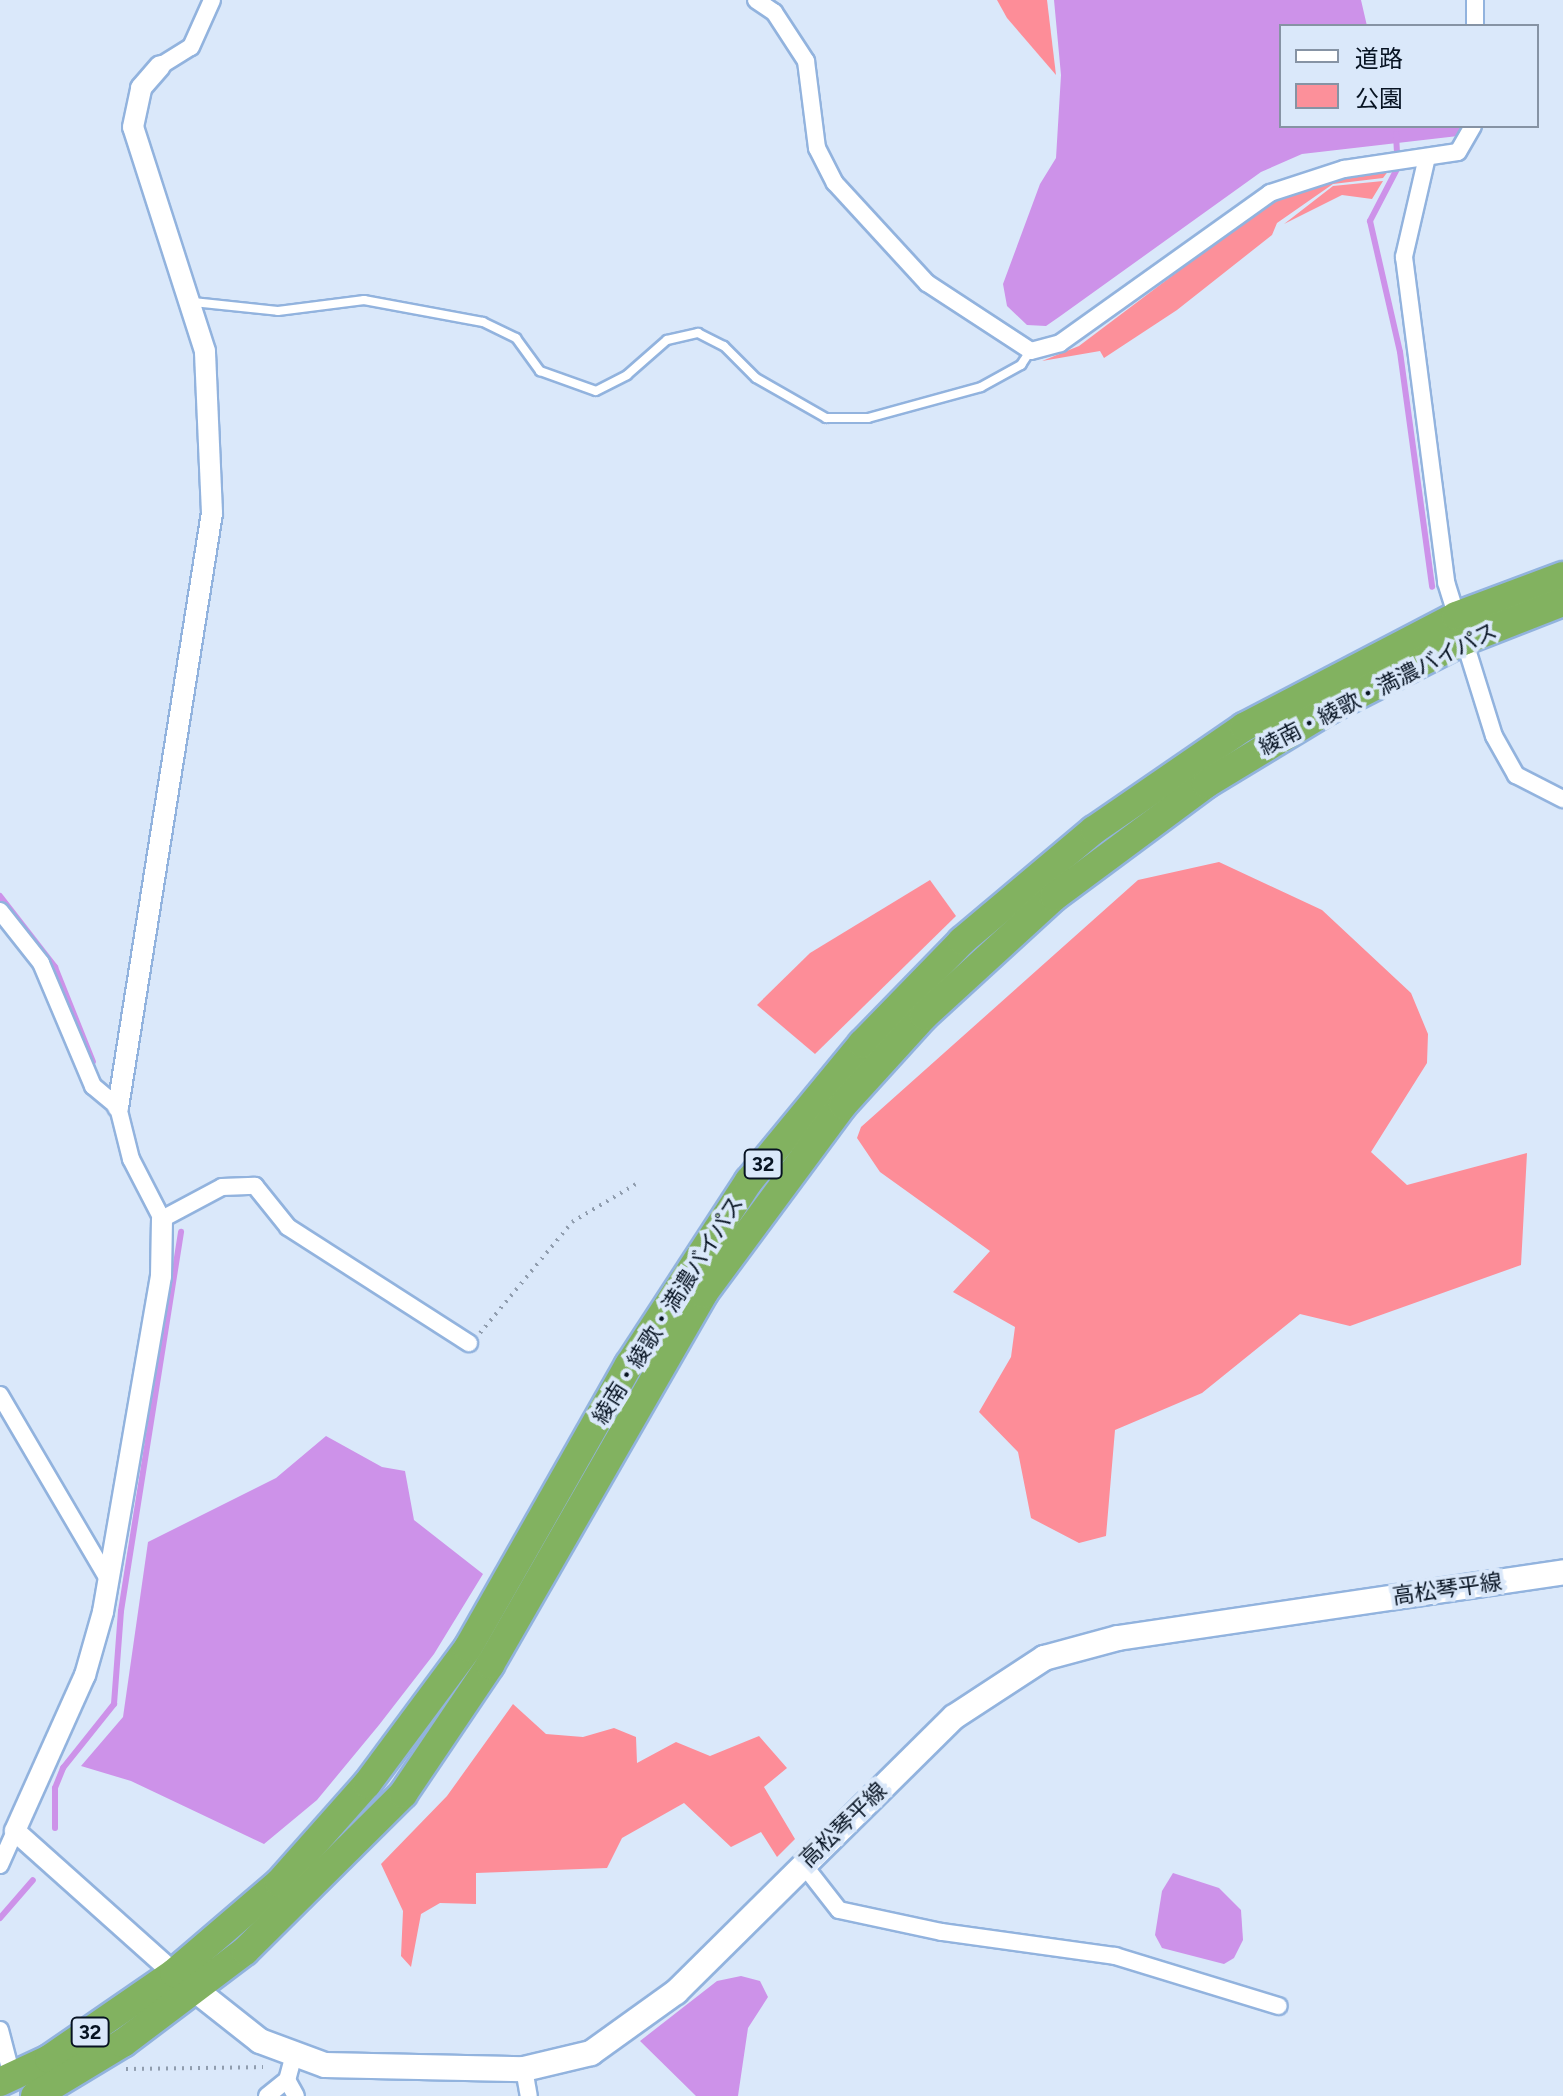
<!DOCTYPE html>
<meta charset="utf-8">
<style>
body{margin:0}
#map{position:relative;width:1563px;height:2096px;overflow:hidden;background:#dae8fa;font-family:Figtree,"Noto Sans JP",sans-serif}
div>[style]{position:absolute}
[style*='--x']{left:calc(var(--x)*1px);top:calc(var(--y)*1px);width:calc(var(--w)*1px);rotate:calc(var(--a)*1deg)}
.green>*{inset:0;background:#fc909a}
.forest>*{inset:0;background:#fd8d98}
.water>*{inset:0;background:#cd92e9}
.stream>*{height:6px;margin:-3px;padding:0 3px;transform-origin:3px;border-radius:3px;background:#cd92e9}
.path>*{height:4px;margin-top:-2px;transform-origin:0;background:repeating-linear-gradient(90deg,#909dae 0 2px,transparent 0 8px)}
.roads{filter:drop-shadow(2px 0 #92b3de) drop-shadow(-2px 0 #92b3de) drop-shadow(0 2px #92b3de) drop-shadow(0 -2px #92b3de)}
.service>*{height:8px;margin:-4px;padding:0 4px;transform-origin:4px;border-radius:4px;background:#fff}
.minor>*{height:16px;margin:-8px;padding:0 8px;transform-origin:8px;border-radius:8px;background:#fff}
.tertiary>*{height:20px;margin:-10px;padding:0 10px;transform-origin:10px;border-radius:10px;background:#fff}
.secondary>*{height:24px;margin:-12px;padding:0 12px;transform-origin:12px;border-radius:12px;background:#fff}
.trunk>*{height:28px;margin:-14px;padding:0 14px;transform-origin:14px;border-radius:14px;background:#82b260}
span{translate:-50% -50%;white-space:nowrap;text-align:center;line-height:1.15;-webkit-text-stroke:8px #dae8fa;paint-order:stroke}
.shield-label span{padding:2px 6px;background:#dae8fa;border:2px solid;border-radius:6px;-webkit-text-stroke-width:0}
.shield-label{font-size:20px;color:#071322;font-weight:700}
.street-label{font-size:22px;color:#071322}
.legend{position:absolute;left:1279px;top:24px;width:260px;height:104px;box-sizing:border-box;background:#dae8fa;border:2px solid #8693a4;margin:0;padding:10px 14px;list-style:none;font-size:24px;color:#071322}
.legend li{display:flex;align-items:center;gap:16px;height:40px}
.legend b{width:40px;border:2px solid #8693a4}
</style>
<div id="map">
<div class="green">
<div style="clip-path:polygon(1389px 170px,1383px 178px,1333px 184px,1277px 223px,1272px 235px,1177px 310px,1104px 358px,1100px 351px,1042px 361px,1079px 346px,1266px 205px,1305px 186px)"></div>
<div style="clip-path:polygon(1383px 181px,1372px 199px,1342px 195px,1284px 224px,1333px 186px)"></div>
</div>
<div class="forest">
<div style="clip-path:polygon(997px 0,1047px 0,1056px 75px,1007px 18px)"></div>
<div style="clip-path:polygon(1219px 862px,1322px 910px,1411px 993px,1428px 1034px,1427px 1063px,1371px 1152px,1407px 1185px,1527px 1153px,1521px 1265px,1350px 1326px,1300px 1314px,1202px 1393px,1115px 1430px,1106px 1536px,1079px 1543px,1031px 1518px,1018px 1452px,979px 1412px,1011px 1357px,1015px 1327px,953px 1292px,990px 1251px,880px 1172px,857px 1138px,861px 1127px,1138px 880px)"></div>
<div style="clip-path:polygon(930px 880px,956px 916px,815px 1054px,757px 1005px,810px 953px)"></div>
<div style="clip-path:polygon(513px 1704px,546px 1734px,583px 1737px,614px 1728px,636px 1737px,637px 1763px,676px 1742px,710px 1756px,759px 1736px,787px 1768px,764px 1787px,795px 1839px,777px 1857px,761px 1832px,731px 1847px,684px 1803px,622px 1838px,607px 1868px,476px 1873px,476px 1904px,440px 1903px,421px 1914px,411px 1967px,401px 1956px,403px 1911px,381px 1864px,447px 1796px)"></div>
</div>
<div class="water">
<div style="clip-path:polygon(1054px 0,1361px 0,1367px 26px,1281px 26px,1281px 126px,1462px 127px,1458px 136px,1302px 154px,1261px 172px,1059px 317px,1046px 326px,1027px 325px,1007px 306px,1003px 284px,1040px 184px,1056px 158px,1061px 75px)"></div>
<div style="clip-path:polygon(326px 1436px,382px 1467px,405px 1471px,414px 1520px,483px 1574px,434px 1654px,379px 1725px,317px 1800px,264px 1844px,131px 1781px,81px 1766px,123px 1717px,148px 1542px,276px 1478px)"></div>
<div style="clip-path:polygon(1173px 1873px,1219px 1888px,1241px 1910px,1243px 1940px,1234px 1958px,1224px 1964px,1162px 1948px,1155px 1935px,1162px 1891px)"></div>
<div style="clip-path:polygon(741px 1976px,760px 1981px,768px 1997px,748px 2028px,738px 2096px,696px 2096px,640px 2041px,717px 1981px)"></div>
</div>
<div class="stream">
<div style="--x:1396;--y:134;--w:33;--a:87"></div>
<div style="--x:1398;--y:167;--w:61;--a:117.4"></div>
<div style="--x:1370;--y:221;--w:134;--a:77.1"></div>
<div style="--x:1400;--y:352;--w:237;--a:82.2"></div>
<div style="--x:0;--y:896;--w:90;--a:52.2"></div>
<div style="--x:55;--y:967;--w:102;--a:68.2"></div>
<div style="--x:55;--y:1828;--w:40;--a:-90"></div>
<div style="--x:55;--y:1788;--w:22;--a:-68"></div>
<div style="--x:63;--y:1768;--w:82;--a:-51.4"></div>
<div style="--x:114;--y:1704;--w:93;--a:-85.7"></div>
<div style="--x:121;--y:1611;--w:384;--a:-81"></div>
<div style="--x:0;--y:1918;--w:50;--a:-49"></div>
</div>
<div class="path">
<div style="--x:480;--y:1333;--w:144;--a:-50.3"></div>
<div style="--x:572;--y:1222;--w:74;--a:-30.7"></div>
<div style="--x:126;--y:2069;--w:137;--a:-0.8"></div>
</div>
<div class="roads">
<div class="service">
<div style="--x:193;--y:302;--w:85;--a:6"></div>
<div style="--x:278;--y:311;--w:87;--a:-7.3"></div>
<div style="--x:364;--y:300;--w:121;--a:10.5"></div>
<div style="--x:483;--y:322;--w:37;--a:26"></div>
<div style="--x:516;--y:338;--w:41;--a:54"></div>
<div style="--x:540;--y:371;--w:59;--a:19.7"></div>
<div style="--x:596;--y:391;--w:35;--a:-27"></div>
<div style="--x:627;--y:375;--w:53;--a:-41.2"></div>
<div style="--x:667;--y:340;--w:32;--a:-13"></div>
<div style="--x:698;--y:333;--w:29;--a:27"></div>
<div style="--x:724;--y:346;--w:45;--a:45"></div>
<div style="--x:756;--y:378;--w:81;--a:29.7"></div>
<div style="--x:826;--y:418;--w:42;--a:0"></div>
<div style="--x:868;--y:418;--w:117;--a:-15.3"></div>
<div style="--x:981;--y:387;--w:46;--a:-28.8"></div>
<div style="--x:1021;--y:365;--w:17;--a:-57"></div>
</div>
<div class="minor">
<div style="--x:756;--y:0;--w:22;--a:34"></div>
<div style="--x:774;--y:12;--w:59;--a:56.9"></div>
<div style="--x:806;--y:61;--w:88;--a:82.8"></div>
<div style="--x:817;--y:148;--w:39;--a:63"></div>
<div style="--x:835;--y:183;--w:136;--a:47.4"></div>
<div style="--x:927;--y:283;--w:124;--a:33.2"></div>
<div style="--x:1031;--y:351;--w:30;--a:-15"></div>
<div style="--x:1060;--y:343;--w:258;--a:-35.5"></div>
<div style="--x:1270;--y:193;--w:78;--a:-18"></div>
<div style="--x:1344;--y:169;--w:115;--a:-8.5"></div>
<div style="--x:1458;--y:152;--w:30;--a:-60"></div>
<div style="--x:1475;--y:0;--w:26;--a:90"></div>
<div style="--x:160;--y:66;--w:36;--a:-32"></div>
<div style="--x:191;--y:47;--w:51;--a:-65.9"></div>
<div style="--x:1427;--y:157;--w:103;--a:103"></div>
<div style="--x:1404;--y:257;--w:328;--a:82.6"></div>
<div style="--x:1446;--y:582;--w:161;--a:72.7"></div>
<div style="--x:1494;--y:736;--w:45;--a:60.6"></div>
<div style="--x:1516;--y:775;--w:53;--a:27.1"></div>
<div style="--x:0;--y:911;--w:66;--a:51.7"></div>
<div style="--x:41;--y:963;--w:134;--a:67.1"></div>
<div style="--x:93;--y:1086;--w:33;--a:40"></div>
<div style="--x:118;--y:1107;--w:54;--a:76"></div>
<div style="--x:131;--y:1159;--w:68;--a:62.7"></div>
<div style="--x:162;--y:1219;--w:68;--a:-28.1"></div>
<div style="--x:222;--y:1187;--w:33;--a:-2"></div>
<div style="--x:255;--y:1186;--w:53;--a:51.2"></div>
<div style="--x:288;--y:1227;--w:215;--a:32.7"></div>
<div style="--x:0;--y:1395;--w:216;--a:59.6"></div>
<div style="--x:803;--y:1864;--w:58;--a:52"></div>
<div style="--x:839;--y:1910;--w:105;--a:12.1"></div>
<div style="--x:942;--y:1932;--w:175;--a:7.9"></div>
<div style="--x:1115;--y:1956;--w:171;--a:17"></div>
<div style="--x:0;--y:1865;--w:37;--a:-66"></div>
<div style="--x:0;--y:2030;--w:48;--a:75.4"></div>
<div style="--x:293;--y:2058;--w:23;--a:105"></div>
<div style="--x:287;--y:2080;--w:18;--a:61"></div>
<div style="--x:524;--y:2069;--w:27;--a:80"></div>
<div style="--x:267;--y:2096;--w:26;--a:-39"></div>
</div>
<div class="tertiary">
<div style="--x:118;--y:1107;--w:601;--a:-81.01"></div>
<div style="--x:212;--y:513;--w:162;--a:-92.5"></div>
<div style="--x:205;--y:351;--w:235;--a:-107.8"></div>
<div style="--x:133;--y:127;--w:40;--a:-78"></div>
<div style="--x:141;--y:88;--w:29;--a:-49"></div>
<div style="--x:162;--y:1219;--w:57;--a:91"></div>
<div style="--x:161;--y:1276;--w:341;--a:99.8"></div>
<div style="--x:103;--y:1612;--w:66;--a:105.9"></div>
<div style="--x:85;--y:1675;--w:171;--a:114.2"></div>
<div style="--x:15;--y:1831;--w:213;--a:41.8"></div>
</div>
<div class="secondary">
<div style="--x:179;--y:1977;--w:103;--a:38.3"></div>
<div style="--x:260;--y:2041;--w:69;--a:20.3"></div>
<div style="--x:325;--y:2065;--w:199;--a:1.2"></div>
<div style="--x:524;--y:2069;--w:69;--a:-13.4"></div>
<div style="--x:591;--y:2053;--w:105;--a:-35.7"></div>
<div style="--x:676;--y:1992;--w:391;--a:-44.7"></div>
<div style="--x:954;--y:1717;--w:108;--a:-33.2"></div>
<div style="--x:1044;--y:1658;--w:77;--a:-15.1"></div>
<div style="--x:1118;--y:1638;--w:450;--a:-8.4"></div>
</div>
<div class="trunk">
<div style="--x:0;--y:2082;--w:54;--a:-25.1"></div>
<div style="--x:49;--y:2059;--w:152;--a:-34.5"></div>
<div style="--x:174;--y:1973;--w:138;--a:-40.6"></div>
<div style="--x:279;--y:1883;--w:132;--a:-48.4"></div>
<div style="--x:367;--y:1784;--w:169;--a:-53.4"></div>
<div style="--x:468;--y:1648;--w:326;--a:-60.4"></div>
<div style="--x:629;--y:1365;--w:220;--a:-56.9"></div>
<div style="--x:749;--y:1181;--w:178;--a:-50.5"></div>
<div style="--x:862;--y:1044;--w:144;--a:-45.8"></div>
<div style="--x:962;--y:941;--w:172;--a:-40.1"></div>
<div style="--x:1094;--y:830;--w:182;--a:-34.5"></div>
<div style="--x:1244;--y:727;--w:239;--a:-27.6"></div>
<div style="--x:1456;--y:616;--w:114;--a:-20.5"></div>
<div style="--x:35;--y:2096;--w:103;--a:-31.1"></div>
<div style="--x:123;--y:2043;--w:153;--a:-37"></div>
<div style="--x:245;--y:1951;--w:223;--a:-44.8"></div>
<div style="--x:403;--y:1794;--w:156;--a:-56"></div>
<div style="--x:490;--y:1665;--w:428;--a:-60.1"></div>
<div style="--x:703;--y:1294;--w:235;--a:-53.5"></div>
<div style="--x:843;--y:1105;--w:120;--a:-47.7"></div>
<div style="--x:924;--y:1016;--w:176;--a:-42.5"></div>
<div style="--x:1054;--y:897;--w:189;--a:-36.6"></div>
<div style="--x:1206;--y:784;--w:145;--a:-31.2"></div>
<div style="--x:1330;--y:709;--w:149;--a:-27.1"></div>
<div style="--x:1463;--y:641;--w:107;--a:-21.3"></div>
</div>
</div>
<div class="shield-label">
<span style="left:763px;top:1164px">32</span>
<span style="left:90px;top:2032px">32</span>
</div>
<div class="street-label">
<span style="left:1378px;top:689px;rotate:-27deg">綾南・綾歌・満濃バイパス</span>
<span style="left:668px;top:1310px;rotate:-58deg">綾南・綾歌・満濃バイパス</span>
<span style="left:1447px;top:1589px;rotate:-8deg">高松琴平線</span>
<span style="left:843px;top:1825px;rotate:-44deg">高松琴平線</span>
</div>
<ul class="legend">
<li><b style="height:10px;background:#fff"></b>道路</li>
<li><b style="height:22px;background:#fc909a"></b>公園</li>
</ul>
</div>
